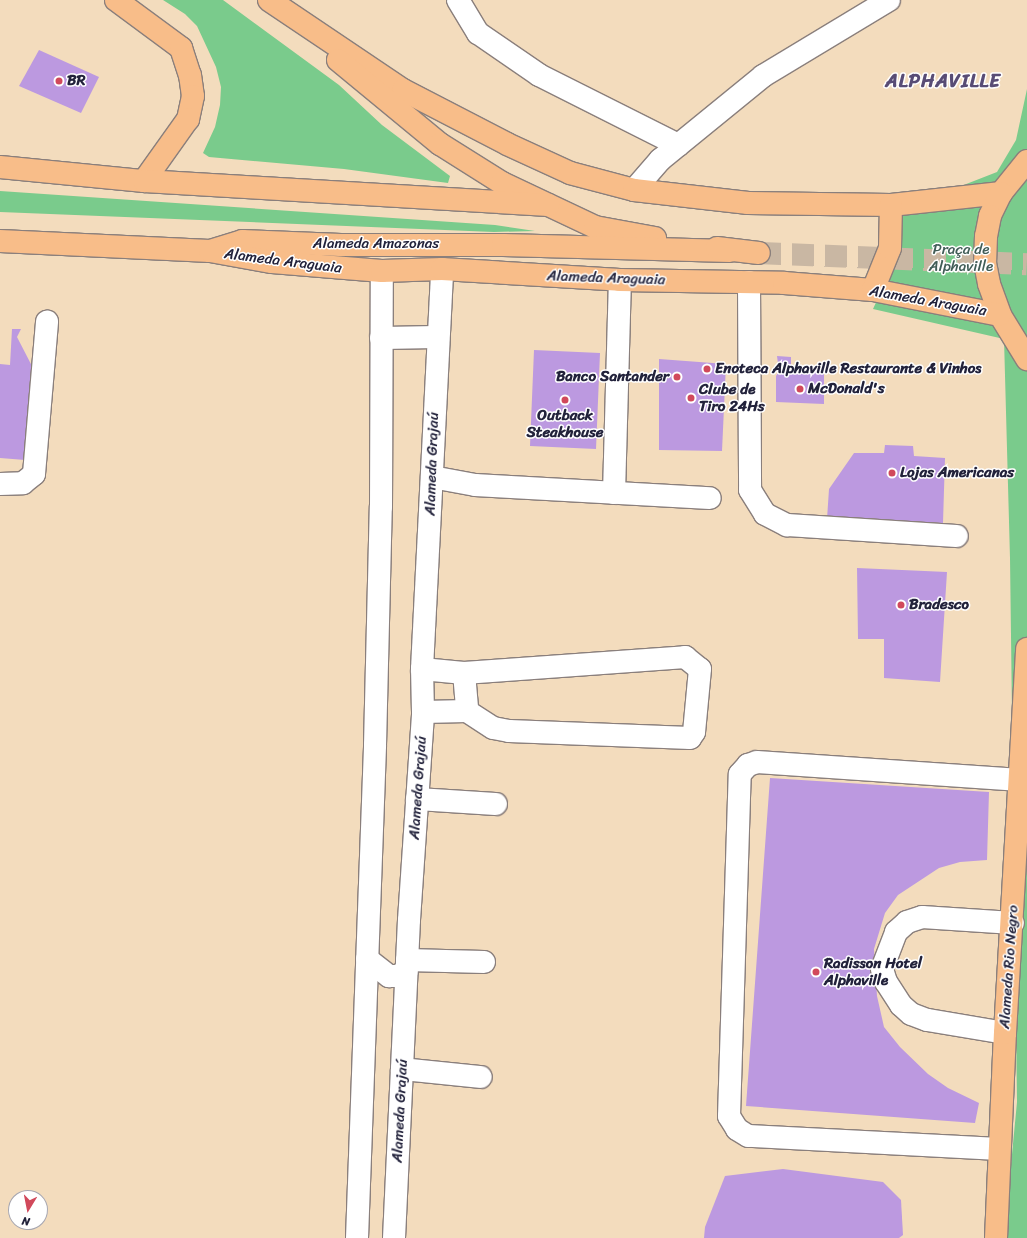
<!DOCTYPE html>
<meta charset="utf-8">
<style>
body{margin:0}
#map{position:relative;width:1027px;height:1238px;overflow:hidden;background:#f3dcbd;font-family:Sriracha,sans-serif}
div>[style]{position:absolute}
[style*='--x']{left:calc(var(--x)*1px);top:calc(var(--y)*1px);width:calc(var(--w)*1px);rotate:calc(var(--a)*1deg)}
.green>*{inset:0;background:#7acb8c}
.building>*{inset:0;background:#bc99e0}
.major-tunnel>*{height:22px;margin-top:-11px;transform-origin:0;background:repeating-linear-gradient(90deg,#c9b7a3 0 22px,transparent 0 33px)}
.roads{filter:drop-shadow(1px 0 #8a7f7c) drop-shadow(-1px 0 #8a7f7c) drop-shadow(0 1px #8a7f7c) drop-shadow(0 -1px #8a7f7c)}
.minor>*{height:22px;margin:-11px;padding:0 11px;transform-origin:11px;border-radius:11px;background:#fff}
.major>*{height:22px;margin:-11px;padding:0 11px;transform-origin:11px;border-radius:11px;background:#f8bd89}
.dots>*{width:11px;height:11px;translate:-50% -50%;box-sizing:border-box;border:2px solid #fff;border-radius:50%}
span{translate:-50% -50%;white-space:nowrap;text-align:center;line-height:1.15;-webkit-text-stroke:3px #fff;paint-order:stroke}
.poi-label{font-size:15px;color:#22223b;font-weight:700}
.left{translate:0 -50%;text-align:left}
.right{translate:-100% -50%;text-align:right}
.street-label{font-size:15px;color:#22223b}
.park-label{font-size:15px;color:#415d57}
.district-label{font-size:19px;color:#584c75;font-weight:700;letter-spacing:1px}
.north{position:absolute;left:8px;top:1190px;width:40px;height:40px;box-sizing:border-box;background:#fff;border:1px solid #a7a7b1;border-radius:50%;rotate:190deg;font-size:11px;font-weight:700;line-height:16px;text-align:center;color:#22223b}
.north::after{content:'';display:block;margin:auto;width:14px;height:18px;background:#d1495b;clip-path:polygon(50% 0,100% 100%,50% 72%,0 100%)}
</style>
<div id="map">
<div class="green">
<div style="clip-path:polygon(163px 0,223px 0,339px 85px,382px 125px,450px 176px,448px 183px,344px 169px,209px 157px,203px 153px,215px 127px,220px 105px,221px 87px,216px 67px,197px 26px,185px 14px)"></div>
<div style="clip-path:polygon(1027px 89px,1027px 1238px,1004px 1238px,1017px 1102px,1010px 558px,1004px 339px,873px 309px,894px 263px,892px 213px,997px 172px,1016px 140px)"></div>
<div style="clip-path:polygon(0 191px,495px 225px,535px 231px,494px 232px,0 212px)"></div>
</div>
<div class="building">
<div style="clip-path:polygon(39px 50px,99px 77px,81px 113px,19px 86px)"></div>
<div style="clip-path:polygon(12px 329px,21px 329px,17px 337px,33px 368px,25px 460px,0 458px,0 364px,10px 365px)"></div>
<div style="clip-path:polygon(534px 350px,600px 353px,596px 449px,530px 446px)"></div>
<div style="clip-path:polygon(777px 356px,791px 357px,791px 368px,824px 372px,824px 404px,776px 402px,776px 376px,779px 371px)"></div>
<div style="clip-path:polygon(659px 359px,726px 364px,722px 451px,659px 450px)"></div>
<div style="clip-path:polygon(885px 445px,913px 446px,914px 456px,945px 458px,943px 523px,827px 519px,829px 489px,854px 453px,884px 453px)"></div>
<div style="clip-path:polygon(857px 568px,947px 572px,940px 682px,884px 678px,884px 639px,858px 639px)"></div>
<div style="clip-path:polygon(770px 778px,989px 792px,987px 860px,960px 862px,939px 868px,898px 895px,885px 913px,874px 949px,877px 996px,884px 1027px,900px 1047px,928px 1074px,948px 1088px,979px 1103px,975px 1123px,746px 1106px)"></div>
<div style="clip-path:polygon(783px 1169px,883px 1182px,901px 1200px,903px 1235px,899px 1238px,704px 1238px,705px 1227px,725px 1176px)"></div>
</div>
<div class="major-tunnel">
<div style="--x:759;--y:253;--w:268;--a:2.4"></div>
</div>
<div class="roads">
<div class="minor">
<div style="--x:458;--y:0;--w:39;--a:59"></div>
<div style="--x:478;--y:33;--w:74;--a:34.5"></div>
<div style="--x:539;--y:75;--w:156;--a:26.7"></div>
<div style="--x:634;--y:190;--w:40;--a:-49"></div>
<div style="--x:660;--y:160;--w:133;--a:-39.2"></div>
<div style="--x:763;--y:76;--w:147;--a:-31.1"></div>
<div style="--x:749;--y:282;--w:208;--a:89.7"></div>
<div style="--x:750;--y:490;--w:28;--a:58"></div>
<div style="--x:765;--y:514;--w:25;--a:27"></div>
<div style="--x:787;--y:525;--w:170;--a:3.7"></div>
<div style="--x:381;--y:338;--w:57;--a:-1"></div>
<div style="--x:432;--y:477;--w:44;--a:10.5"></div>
<div style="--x:475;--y:485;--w:235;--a:3.2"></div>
<div style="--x:0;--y:484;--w:23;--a:-2"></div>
<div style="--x:23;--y:483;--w:14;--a:-39"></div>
<div style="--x:34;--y:474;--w:153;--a:-85.1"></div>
<div style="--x:614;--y:493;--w:213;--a:-88.4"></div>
<div style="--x:422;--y:669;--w:42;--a:5.4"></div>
<div style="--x:464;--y:673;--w:38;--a:85"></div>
<div style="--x:467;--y:711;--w:44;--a:178.7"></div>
<div style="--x:464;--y:673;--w:222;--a:-4.1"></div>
<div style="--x:685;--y:657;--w:19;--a:39"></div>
<div style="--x:700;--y:669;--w:63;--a:95.4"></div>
<div style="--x:694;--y:732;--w:7;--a:124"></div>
<div style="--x:690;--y:738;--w:181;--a:-177.8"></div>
<div style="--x:509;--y:731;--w:16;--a:-169"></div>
<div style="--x:493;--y:728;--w:31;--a:-147"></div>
<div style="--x:417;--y:799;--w:79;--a:3.6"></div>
<div style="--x:367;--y:959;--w:28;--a:38"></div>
<div style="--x:389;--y:976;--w:8;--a:0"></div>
<div style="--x:397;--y:976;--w:11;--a:-27"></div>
<div style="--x:407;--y:960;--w:77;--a:1.5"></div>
<div style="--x:1005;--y:1033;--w:79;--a:-170.5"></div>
<div style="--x:927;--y:1020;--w:17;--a:-159"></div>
<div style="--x:911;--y:1014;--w:13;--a:-138"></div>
<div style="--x:901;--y:1005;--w:27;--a:-123"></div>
<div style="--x:886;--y:982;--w:14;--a:-107"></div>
<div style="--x:882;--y:969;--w:40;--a:-69"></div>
<div style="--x:896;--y:932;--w:15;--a:-42"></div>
<div style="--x:907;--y:922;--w:16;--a:-18"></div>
<div style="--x:922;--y:917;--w:91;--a:3.8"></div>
<div style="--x:402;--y:1069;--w:79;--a:5.8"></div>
<div style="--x:999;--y:1149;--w:251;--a:-177"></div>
<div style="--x:748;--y:1136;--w:13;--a:-148"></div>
<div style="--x:737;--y:1129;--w:15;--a:-122"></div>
<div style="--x:729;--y:1116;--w:342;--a:-88.2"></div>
<div style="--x:740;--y:774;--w:12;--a:-48"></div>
<div style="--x:748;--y:765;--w:9;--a:-18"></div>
<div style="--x:757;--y:762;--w:264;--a:3.9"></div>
<div style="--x:357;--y:1238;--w:493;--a:-87.9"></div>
<div style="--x:375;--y:745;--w:238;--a:-88.6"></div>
<div style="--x:381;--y:507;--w:236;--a:-89.8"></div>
<div style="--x:394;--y:1238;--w:318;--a:-87.3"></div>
<div style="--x:409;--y:920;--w:208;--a:-86.1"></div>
<div style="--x:423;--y:712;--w:43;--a:-91.3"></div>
<div style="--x:422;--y:669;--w:400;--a:-87.1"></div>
</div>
<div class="major">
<div style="--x:116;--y:0;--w:81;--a:36.4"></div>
<div style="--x:181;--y:48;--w:28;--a:72"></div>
<div style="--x:190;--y:75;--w:21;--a:82"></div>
<div style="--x:193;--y:96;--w:24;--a:102"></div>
<div style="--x:188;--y:119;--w:76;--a:125.4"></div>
<div style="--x:269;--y:0;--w:161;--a:33.9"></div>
<div style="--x:403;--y:90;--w:117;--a:27.4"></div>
<div style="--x:507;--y:144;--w:69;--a:24.7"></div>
<div style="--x:570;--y:173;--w:66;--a:14.9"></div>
<div style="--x:634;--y:190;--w:115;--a:6.5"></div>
<div style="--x:748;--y:203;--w:143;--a:0.8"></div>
<div style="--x:891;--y:205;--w:111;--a:-6.2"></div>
<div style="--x:338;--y:60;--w:132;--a:39.5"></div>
<div style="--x:440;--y:144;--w:73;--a:32.2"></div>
<div style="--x:502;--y:183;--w:103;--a:25.3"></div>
<div style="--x:595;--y:227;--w:61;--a:10.4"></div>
<div style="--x:1027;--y:161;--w:41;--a:129.1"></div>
<div style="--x:1001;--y:193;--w:25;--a:116"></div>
<div style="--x:990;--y:216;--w:20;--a:101"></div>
<div style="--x:986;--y:236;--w:27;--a:92"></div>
<div style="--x:985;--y:263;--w:21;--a:79"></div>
<div style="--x:989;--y:284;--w:33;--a:70"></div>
<div style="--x:1000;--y:315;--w:52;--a:58.5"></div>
<div style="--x:0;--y:167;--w:145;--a:5.6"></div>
<div style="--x:144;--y:181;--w:405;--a:3.4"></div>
<div style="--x:0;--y:241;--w:210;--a:2.7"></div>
<div style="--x:210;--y:251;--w:34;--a:-17"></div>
<div style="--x:242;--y:241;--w:99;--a:2.3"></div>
<div style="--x:341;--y:245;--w:162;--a:0"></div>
<div style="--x:503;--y:245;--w:227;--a:1.5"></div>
<div style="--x:717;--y:248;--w:42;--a:6.8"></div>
<div style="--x:210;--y:251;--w:63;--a:10.1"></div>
<div style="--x:272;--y:262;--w:110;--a:4.7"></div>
<div style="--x:382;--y:271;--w:60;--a:-1.9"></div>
<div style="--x:442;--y:269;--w:178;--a:3.5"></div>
<div style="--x:620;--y:280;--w:164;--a:1"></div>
<div style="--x:784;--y:283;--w:89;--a:4.5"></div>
<div style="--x:873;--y:290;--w:129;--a:11.1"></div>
<div style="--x:873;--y:290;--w:45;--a:-68"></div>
<div style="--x:890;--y:248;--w:43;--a:-88.7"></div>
<div style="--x:996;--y:1238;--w:205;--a:-87.5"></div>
<div style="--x:1005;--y:1033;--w:385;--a:-86.7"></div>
</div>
</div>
<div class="dots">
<div style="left:59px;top:81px;background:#d1495b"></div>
<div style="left:707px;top:369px;background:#d1495b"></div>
<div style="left:677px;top:377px;background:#d1495b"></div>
<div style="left:800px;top:389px;background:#d1495b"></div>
<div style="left:691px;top:398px;background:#d1495b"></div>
<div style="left:565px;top:400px;background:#d1495b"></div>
<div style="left:892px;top:473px;background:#d1495b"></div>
<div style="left:901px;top:605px;background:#d1495b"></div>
<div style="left:816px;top:972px;background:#d1495b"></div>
</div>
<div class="poi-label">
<span class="left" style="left:67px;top:81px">BR</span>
<span class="left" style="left:715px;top:369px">Enoteca Alphaville Restaurante &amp; Vinhos</span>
<span class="right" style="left:669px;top:377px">Banco Santander</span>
<span class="left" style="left:699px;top:398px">Clube de<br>Tiro 24Hs</span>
<span class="left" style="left:808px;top:389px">McDonald's</span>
<span style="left:565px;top:424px">Outback<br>Steakhouse</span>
<span class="left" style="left:900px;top:473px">Lojas Americanas</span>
<span class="left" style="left:909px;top:605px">Bradesco</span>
<span class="left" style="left:824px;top:972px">Radisson Hotel<br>Alphaville</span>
</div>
<div class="street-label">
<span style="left:376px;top:244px">Alameda Amazonas</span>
<span style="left:283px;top:261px;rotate:7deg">Alameda Araguaia</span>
<span style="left:606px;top:278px;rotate:2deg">Alameda Araguaia</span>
<span style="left:928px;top:301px;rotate:10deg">Alameda Araguaia</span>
<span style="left:432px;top:464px;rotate:-88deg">Alameda Grajaú</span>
<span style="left:418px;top:788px;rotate:-86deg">Alameda Grajaú</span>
<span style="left:1009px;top:967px;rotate:-86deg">Alameda Rio Negro</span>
<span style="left:400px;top:1111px;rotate:-87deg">Alameda Grajaú</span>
</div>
<div class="park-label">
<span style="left:961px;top:258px">Praça de<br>Alphaville</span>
</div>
<div class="district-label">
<span style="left:943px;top:81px">ALPHAVILLE</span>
</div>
<div class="north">N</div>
</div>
